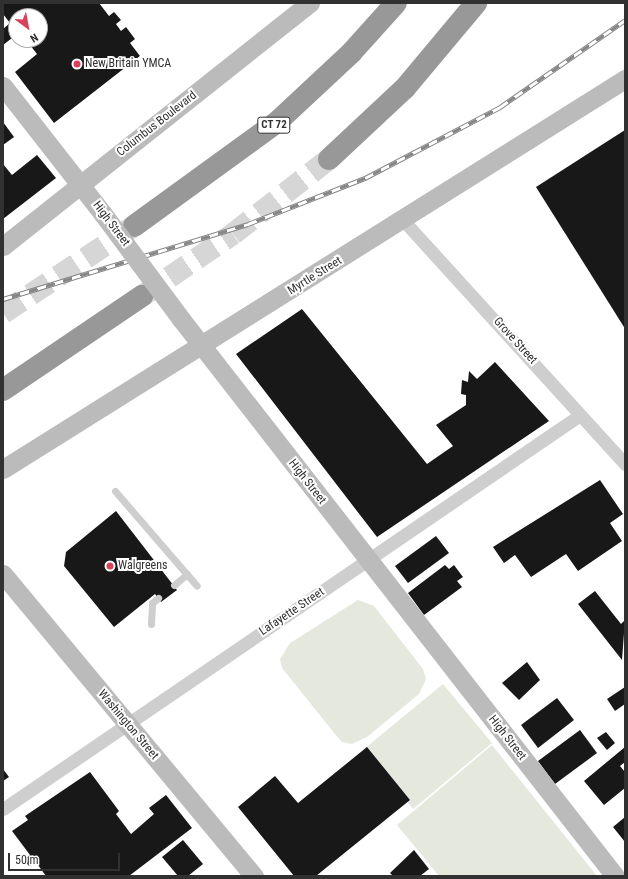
<!DOCTYPE html>
<style>
body{margin:0}
#map{position:relative;width:628px;height:879px;overflow:hidden;background:#fff;font-family:"Roboto Condensed",sans-serif}
div>[style]{position:absolute}
[style*='--x']{left:calc(var(--x)*1px);top:calc(var(--y)*1px);width:calc(var(--w)*1px);rotate:calc(var(--a)*1deg)}
.green>*{inset:0;background:#e5e9dd}
.building>*{inset:0;background:#181818}
.highway-tunnel>*{height:22px;margin-top:-11px;transform-origin:0;background:repeating-linear-gradient(90deg,#d6d6d6 0 22px,transparent 0 33px)}
.lane>*{height:7px;margin:-3.5px;padding:0 3.5px;transform-origin:3.5px;border-radius:3.5px;background:#cecece}
.street>*{height:13px;margin:-6.5px;padding:0 6.5px;transform-origin:6.5px;border-radius:6.5px;background:#cecece}
.secondary>*{height:19px;margin:-9.5px;padding:0 9.5px;transform-origin:9.5px;border-radius:9.5px;background:#bbb}
.highway>*{height:22px;margin:-11px;padding:0 11px;transform-origin:11px;border-radius:11px;background:#989898}
.rail>*{height:4.5px;margin-top:-2.25px;transform-origin:0;background:repeating-linear-gradient(90deg,#fff 0 9px,#868686 0 18px);box-sizing:border-box;border-block:1px solid #868686}
.secondary-bridge>*{height:19px;margin:-9.5px;padding:0 9.5px;transform-origin:9.5px;border-radius:9.5px;background:#bbb}
.dots>*{width:11px;height:11px;translate:-50% -50%;box-sizing:border-box;border:2px solid #fff;border-radius:50%}
span{translate:-50% -50%;white-space:nowrap;text-align:center;line-height:1.15;-webkit-text-stroke:4px #fff;paint-order:stroke}
.shield-label span{padding:1px 3px;background:#fff;border:1px solid;border-radius:3px;-webkit-text-stroke-width:0}
.shield-label{font-size:11px;color:#313131;font-weight:700}
.poi-label{font-size:12px;color:#313131}
.left{translate:0 -50%;text-align:left}
.street-label{font-size:12px;color:#313131}
.frame{position:absolute;inset:0;border:4px solid #313131;pointer-events:none}
.north{position:absolute;left:8px;top:8px;width:40px;height:40px;box-sizing:border-box;background:#fff;border:1px solid #adadad;border-radius:50%;rotate:148deg;font-size:11px;font-weight:700;line-height:16px;text-align:center;color:#313131}
.north::after{content:'';display:block;margin:auto;width:14px;height:18px;background:#d9425a;clip-path:polygon(50% 0,100% 100%,50% 72%,0 100%)}
.scale{position:absolute;left:8px;top:853px;width:112px;height:18px;box-sizing:border-box;border:2px solid #313131;border-top:0;padding-left:5px;font-size:12px;line-height:14px;white-space:nowrap;color:#313131;-webkit-text-stroke:3px #fff;paint-order:stroke}
</style>
<div id="map">
<div class="green">
<div style="clip-path:polygon(358px 600px,374px 606px,423px 669px,426px 679px,419px 694px,367px 737px,352px 744px,342px 742px,335px 734px,282px 668px,280px 659px,290px 643px)"></div>
<div style="clip-path:polygon(443px 684px,492px 743px,413px 809px,364px 749px)"></div>
<div style="clip-path:polygon(492px 745px,597px 876px,439px 876px,397px 825px)"></div>
</div>
<div class="building">
<div style="clip-path:polygon(3px 3px,99px 3px,109px 16px,114px 12px,121px 20px,116px 24px,121px 31px,126px 27px,135px 39px,130px 43px,140px 56px,54px 123px,15px 72px,37px 54px,26px 40px,40px 40px,40px 16px,16px 16px,16px 35px,3px 45px,3px 29px,10px 23px,3px 14px)"></div>
<div style="clip-path:polygon(3px 122px,14px 137px,3px 145px)"></div>
<div style="clip-path:polygon(625px 130px,625px 326px,624px 327px,536px 187px)"></div>
<div style="clip-path:polygon(37px 155px,56px 178px,3px 219px,3px 164px,12px 175px)"></div>
<div style="clip-path:polygon(302px 309px,427px 464px,453px 446px,436px 425px,466px 405px,466px 395px,461px 394px,462px 380px,468px 382px,469px 371px,477px 379px,495px 362px,549px 421px,377px 537px,236px 354px)"></div>
<div style="clip-path:polygon(600px 480px,623px 514px,610px 523px,622px 541px,578px 571px,566px 554px,531px 577px,515px 555px,504px 563px,493px 547px)"></div>
<div style="clip-path:polygon(116px 511px,177px 590px,161px 602px,155px 594px,114px 627px,64px 566px,66px 552px)"></div>
<div style="clip-path:polygon(436px 536px,449px 553px,408px 583px,395px 566px)"></div>
<div style="clip-path:polygon(445px 565px,449px 569px,454px 565px,463px 577px,457px 581px,462px 587px,424px 615px,408px 593px)"></div>
<div style="clip-path:polygon(595px 591px,621px 624px,625px 620px,622px 660px,578px 604px)"></div>
<div style="clip-path:polygon(527px 662px,540px 680px,519px 700px,502px 683px)"></div>
<div style="clip-path:polygon(625px 687px,625px 704px,615px 711px,607px 699px)"></div>
<div style="clip-path:polygon(557px 698px,574px 720px,538px 748px,521px 725px)"></div>
<div style="clip-path:polygon(580px 730px,597px 753px,555px 784px,538px 761px)"></div>
<div style="clip-path:polygon(606px 732px,615px 743px,607px 750px,597px 738px)"></div>
<div style="clip-path:polygon(367px 747px,410px 800px,316px 876px,294px 876px,238px 807px,275px 776px,298px 803px)"></div>
<div style="clip-path:polygon(625px 747px,625px 762px,620px 766px,625px 772px,625px 788px,604px 805px,584px 781px)"></div>
<div style="clip-path:polygon(3px 769px,9px 777px,3px 781px)"></div>
<div style="clip-path:polygon(90px 772px,119px 811px,116px 814px,131px 834px,154px 814px,149px 808px,166px 795px,192px 828px,129px 876px,46px 876px,35px 861px,29px 866px,24px 860px,30px 855px,12px 831px,28px 820px,25px 816px)"></div>
<div style="clip-path:polygon(625px 817px,625px 842px,613px 827px)"></div>
<div style="clip-path:polygon(183px 840px,203px 864px,188px 876px,178px 876px,162px 857px)"></div>
<div style="clip-path:polygon(414px 850px,429px 869px,420px 876px,393px 876px,390px 873px)"></div>
</div>
<div class="highway-tunnel">
<div style="--x:142;--y:296;--w:110;--a:-34.3"></div>
<div style="--x:233;--y:234;--w:122;--a:-38"></div>
<div style="--x:3;--y:313;--w:157;--a:-33.6"></div>
</div>
<div class="lane">
<div style="--x:115;--y:491;--w:125;--a:49.2"></div>
<div style="--x:174;--y:585;--w:17;--a:-40"></div>
<div style="--x:151;--y:624;--w:21;--a:-87"></div>
<div style="--x:152;--y:603;--w:8;--a:-40"></div>
</div>
<div class="street">
<div style="--x:403;--y:220;--w:330;--a:47.7"></div>
<div style="--x:3;--y:809;--w:699;--a:-34.33"></div>
</div>
<div class="secondary">
<div style="--x:3;--y:86;--w:162;--a:52"></div>
<div style="--x:3;--y:246;--w:392;--a:-38.4"></div>
<div style="--x:181;--y:319;--w:706;--a:52.08"></div>
<div style="--x:3;--y:469;--w:734;--a:-32.09"></div>
<div style="--x:3;--y:574;--w:393;--a:50.3"></div>
</div>
<div class="highway">
<div style="--x:329;--y:159;--w:104;--a:-43.1"></div>
<div style="--x:405;--y:88;--w:111;--a:-50.1"></div>
<div style="--x:134;--y:226;--w:175;--a:-36"></div>
<div style="--x:276;--y:123;--w:103;--a:-43"></div>
<div style="--x:351;--y:53;--w:67;--a:-48"></div>
<div style="--x:3;--y:390;--w:168;--a:-34.1"></div>
</div>
<div class="rail">
<div style="--x:3;--y:299;--w:256;--a:-17"></div>
<div style="--x:248;--y:224;--w:126;--a:-21.5"></div>
<div style="--x:365;--y:178;--w:153;--a:-27.7"></div>
<div style="--x:500;--y:107;--w:152;--a:-34.8"></div>
</div>
<div class="secondary-bridge">
<div style="--x:103;--y:214;--w:131;--a:53.4"></div>
</div>
<div class="dots">
<div style="left:77px;top:64px;background:#d9425a"></div>
<div style="left:110px;top:566px;background:#d9425a"></div>
</div>
<div class="shield-label">
<span style="left:274px;top:125px">CT 72</span>
</div>
<div class="poi-label">
<span class="left" style="left:85px;top:64px">New Britain YMCA</span>
<span class="left" style="left:118px;top:566px">Walgreens</span>
</div>
<div class="street-label">
<span style="left:157px;top:124px;rotate:-38deg">Columbus Boulevard</span>
<span style="left:111px;top:224px;rotate:53deg">High Street</span>
<span style="left:315px;top:276px;rotate:-32deg">Myrtle Street</span>
<span style="left:515px;top:341px;rotate:48deg">Grove Street</span>
<span style="left:307px;top:482px;rotate:52deg">High Street</span>
<span style="left:292px;top:612px;rotate:-34deg">Lafayette Street</span>
<span style="left:128px;top:725px;rotate:50deg">Washington Street</span>
<span style="left:507px;top:738px;rotate:52deg">High Street</span>
</div>
<div class="frame"></div>
<div class="north">N</div>
<div class="scale">50 m</div>
</div>
